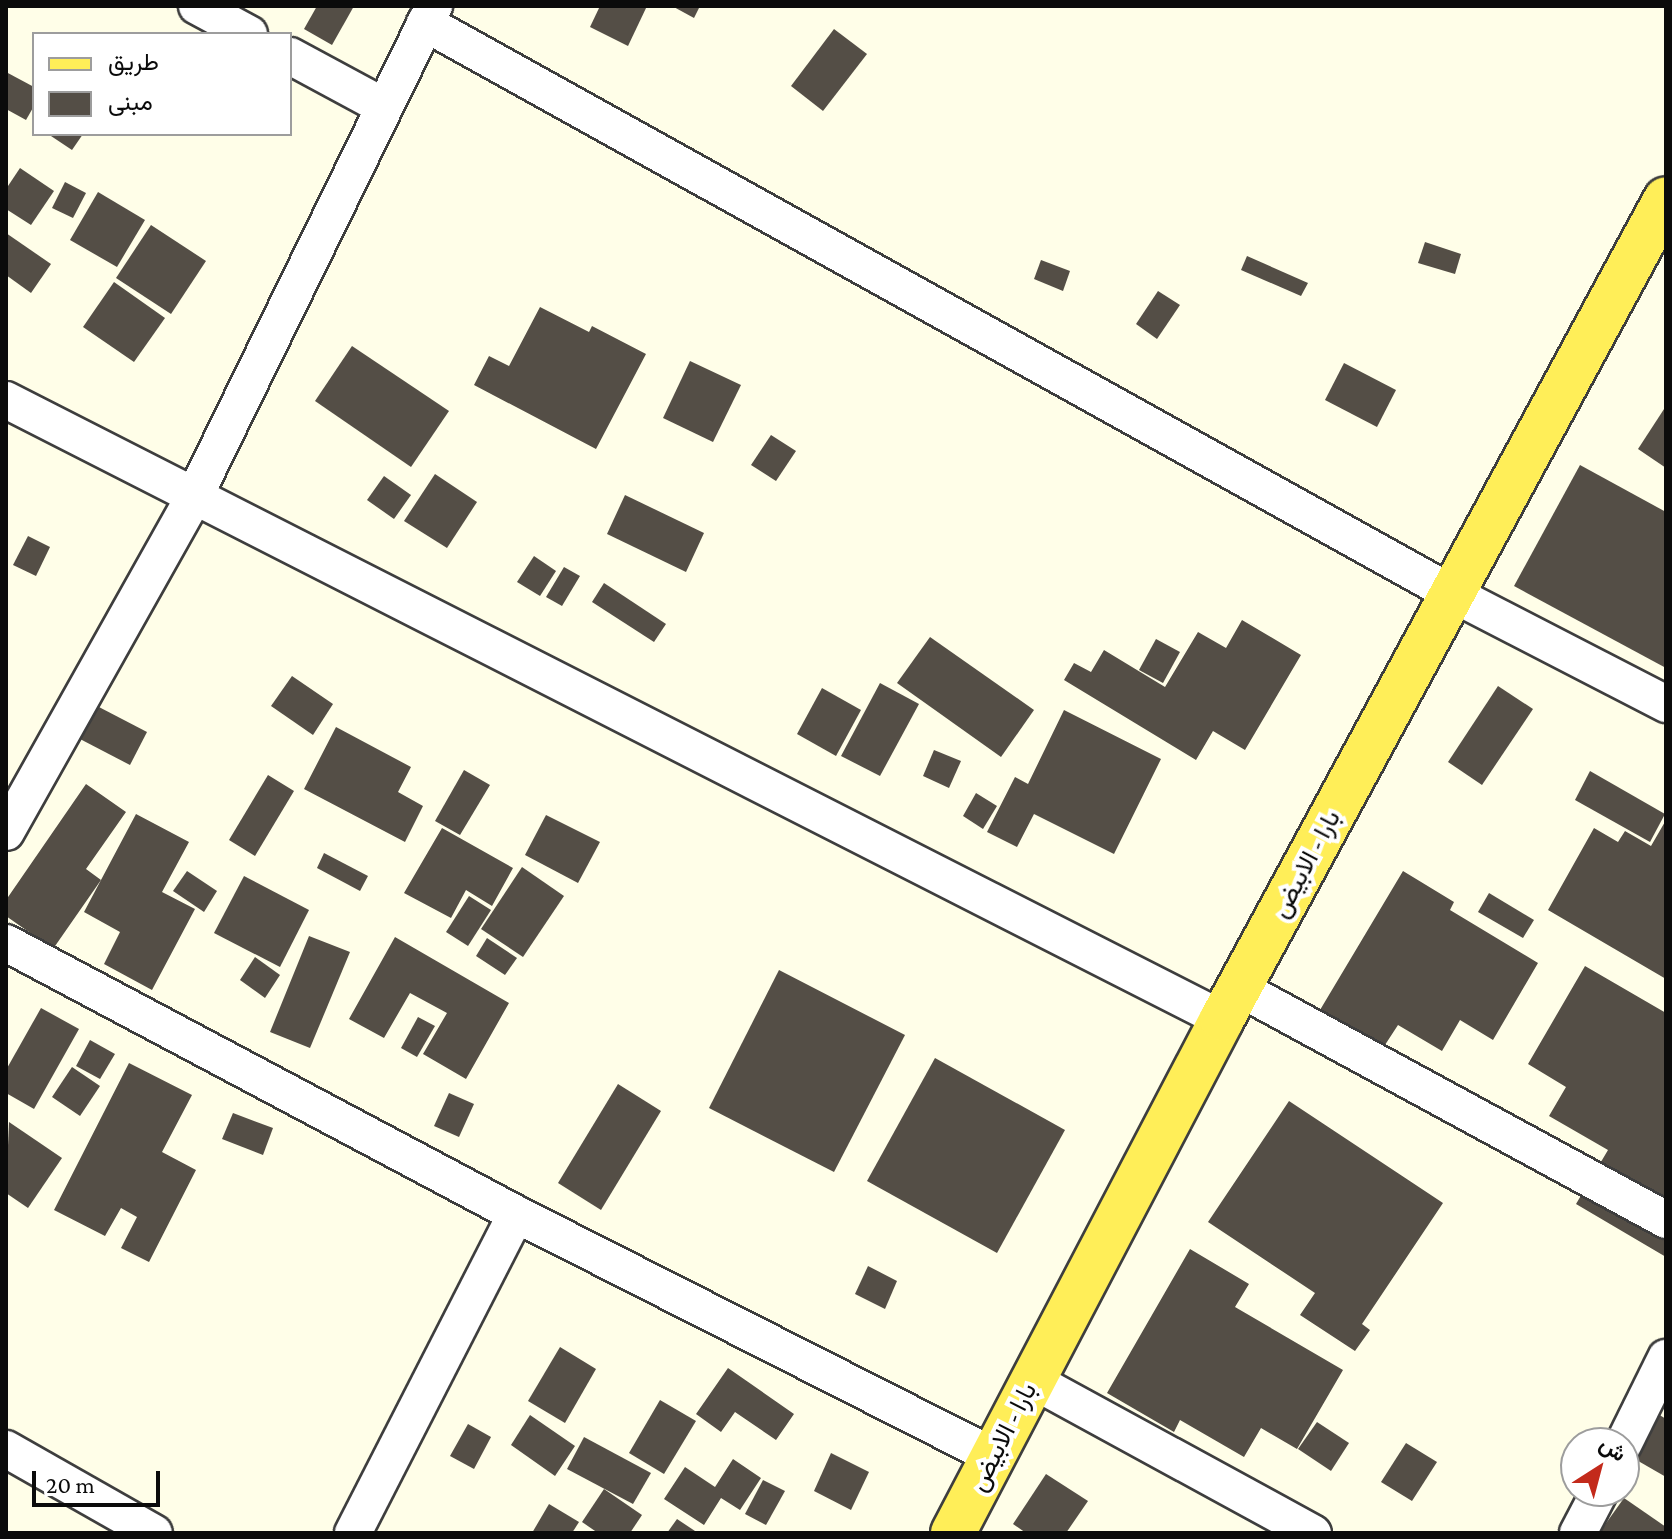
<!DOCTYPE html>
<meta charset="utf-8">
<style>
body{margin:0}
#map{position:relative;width:1672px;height:1539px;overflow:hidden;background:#fffee8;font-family:"Crimson Pro",Vazirmatn,serif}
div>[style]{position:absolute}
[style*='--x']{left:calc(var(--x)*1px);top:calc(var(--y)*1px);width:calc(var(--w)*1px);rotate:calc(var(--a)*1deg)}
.building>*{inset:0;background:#544e46}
.roads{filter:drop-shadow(2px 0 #3e3e3e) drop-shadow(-2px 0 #3e3e3e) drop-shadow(0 2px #3e3e3e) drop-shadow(0 -2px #3e3e3e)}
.minor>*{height:36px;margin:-18px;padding:0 18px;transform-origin:18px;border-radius:18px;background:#fff}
.primary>*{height:44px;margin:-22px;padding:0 22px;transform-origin:22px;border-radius:22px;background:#ffee58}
span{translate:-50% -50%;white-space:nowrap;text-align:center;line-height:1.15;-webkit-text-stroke:8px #fff;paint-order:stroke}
.street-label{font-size:26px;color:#0b0b0b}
.frame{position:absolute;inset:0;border:8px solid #0b0b0b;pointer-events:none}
.legend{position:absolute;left:32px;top:32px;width:260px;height:104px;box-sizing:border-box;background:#fff;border:2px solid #9d9d9d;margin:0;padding:10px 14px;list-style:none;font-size:24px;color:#0b0b0b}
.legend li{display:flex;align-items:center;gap:16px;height:40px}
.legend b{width:40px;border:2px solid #9d9d9d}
.north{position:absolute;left:1560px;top:1427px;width:80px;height:80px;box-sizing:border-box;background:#fff;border:2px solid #9d9d9d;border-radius:50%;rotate:36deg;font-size:22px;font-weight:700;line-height:32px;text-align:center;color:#0b0b0b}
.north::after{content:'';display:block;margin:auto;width:28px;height:36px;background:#c32a1b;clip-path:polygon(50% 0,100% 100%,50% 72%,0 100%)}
.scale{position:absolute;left:32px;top:1471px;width:128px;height:36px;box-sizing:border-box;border:4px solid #0b0b0b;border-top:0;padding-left:10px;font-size:24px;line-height:28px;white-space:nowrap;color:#0b0b0b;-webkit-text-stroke:6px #fff;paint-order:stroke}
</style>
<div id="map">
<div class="building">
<div style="clip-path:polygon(317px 6px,354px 6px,332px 45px,304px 29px)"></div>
<div style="clip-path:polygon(600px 6px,647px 6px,628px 46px,590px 27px)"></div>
<div style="clip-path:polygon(672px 6px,700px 6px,694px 18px)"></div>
<div style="clip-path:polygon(834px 29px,867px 54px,823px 111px,791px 86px)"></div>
<div style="clip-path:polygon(6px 72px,34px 87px,34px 106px,26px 120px,6px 109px)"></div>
<div style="clip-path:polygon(48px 134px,83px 134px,72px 150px)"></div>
<div style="clip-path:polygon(20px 168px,54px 191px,31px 225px,6px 209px,6px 189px)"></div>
<div style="clip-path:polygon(65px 182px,86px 193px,73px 218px,52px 208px)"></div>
<div style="clip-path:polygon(98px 192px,145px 220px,117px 267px,70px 240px)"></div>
<div style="clip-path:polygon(151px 225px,206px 261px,171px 314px,116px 278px)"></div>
<div style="clip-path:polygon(6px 233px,51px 264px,31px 293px,6px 275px)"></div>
<div style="clip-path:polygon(1425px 242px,1461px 254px,1455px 274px,1418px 263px)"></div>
<div style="clip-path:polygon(1247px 256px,1308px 283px,1301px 296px,1241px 270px)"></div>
<div style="clip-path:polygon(1041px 260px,1070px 271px,1063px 291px,1034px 279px)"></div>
<div style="clip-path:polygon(114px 282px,165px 318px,134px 362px,83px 327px)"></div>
<div style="clip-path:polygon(1158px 291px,1180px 305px,1157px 339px,1136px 324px)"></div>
<div style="clip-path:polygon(540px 307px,589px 332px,592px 326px,646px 354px,596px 449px,474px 385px,489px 356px,509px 366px)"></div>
<div style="clip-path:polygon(352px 346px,449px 411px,411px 467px,315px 401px)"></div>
<div style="clip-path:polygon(690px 361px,741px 385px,713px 442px,663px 418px)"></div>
<div style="clip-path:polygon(1344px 363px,1396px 390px,1377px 427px,1325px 400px)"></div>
<div style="clip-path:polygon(1666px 406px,1666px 468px,1638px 449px)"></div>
<div style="clip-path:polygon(771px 435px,796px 451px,776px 481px,751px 465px)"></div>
<div style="clip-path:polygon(1580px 465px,1666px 512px,1666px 668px,1514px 586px)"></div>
<div style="clip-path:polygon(435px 474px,477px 502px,447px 548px,404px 521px)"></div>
<div style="clip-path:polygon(384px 476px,411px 495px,394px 519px,367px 500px)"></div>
<div style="clip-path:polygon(625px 495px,704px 533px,686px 572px,607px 534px)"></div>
<div style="clip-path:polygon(28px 536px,50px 547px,36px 576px,13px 565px)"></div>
<div style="clip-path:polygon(534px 556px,556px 571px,540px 596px,517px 582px)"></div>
<div style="clip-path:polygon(564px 567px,580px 576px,562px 606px,546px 597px)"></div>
<div style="clip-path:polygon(604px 583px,666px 624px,654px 642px,592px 602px)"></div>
<div style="clip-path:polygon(1242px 620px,1301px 655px,1245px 750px,1213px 731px,1196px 760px,1064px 680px,1074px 663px,1091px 672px,1104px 650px,1165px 687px,1198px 632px,1226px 648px)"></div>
<div style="clip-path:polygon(930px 637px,1034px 710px,1001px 757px,897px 683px)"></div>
<div style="clip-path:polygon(1156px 639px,1180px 652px,1163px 683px,1139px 670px)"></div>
<div style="clip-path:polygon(292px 676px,333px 704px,313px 735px,271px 706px)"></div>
<div style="clip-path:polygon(880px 683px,919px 704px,880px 776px,841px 756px)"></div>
<div style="clip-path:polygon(1498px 686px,1533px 709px,1482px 785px,1448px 762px)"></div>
<div style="clip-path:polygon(822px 688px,861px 710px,836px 756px,797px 734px)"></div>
<div style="clip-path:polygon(97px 706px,147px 732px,130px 765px,80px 739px)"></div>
<div style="clip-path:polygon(1064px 710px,1161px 759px,1114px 854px,1034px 814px,1017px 847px,987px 832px,1015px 777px,1028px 784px)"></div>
<div style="clip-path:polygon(336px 727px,411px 767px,398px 792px,423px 806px,405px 842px,304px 789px)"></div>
<div style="clip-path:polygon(934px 750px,961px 761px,949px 788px,923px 776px)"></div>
<div style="clip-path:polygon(464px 770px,490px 785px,460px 835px,435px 821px)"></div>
<div style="clip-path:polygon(1590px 771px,1665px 814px,1650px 842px,1575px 800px)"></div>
<div style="clip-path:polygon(268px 775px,294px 791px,255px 856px,229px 840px)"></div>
<div style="clip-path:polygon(86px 784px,126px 812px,86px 869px,101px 880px,53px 949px,6px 916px,6px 900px)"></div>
<div style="clip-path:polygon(976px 793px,997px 806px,983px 829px,963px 816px)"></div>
<div style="clip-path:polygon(136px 814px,189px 842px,162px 892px,195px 909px,152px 990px,104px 964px,120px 932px,84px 912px)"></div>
<div style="clip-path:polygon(546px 815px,600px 842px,578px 883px,525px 855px)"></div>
<div style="clip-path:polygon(1666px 820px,1666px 979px,1548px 910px,1594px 828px,1618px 842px,1625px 831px,1651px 846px)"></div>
<div style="clip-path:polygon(442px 828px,513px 868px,492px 906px,466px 890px,451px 918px,404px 893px)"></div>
<div style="clip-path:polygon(324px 853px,368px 876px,360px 891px,317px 868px)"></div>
<div style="clip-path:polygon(522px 867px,564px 896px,523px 957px,481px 929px)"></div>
<div style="clip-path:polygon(187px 871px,217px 891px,204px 912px,173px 891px)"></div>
<div style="clip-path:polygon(1403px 871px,1454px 902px,1450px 910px,1538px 963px,1493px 1040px,1460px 1020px,1442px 1051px,1398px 1025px,1383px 1048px,1320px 1010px)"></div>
<div style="clip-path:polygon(244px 876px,309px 910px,280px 967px,214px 933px)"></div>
<div style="clip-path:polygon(1489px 893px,1534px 920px,1523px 938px,1478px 912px)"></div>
<div style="clip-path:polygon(469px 896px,491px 910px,468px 946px,446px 932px)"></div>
<div style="clip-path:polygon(309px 936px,350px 952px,310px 1048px,270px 1032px)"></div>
<div style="clip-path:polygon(395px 937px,509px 1003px,466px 1079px,423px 1054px,447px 1013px,410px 993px,384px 1038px,349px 1019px)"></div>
<div style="clip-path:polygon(487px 938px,517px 958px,505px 975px,476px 956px)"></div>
<div style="clip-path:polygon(255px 957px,280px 975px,265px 998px,240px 980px)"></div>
<div style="clip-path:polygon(1585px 966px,1666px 1013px,1666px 1257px,1576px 1204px,1608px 1150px,1549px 1116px,1566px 1087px,1528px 1064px)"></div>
<div style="clip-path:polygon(779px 970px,905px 1035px,834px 1172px,709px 1108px)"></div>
<div style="clip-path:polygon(41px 1008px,79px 1029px,34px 1109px,6px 1093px,6px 1070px)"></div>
<div style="clip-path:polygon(418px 1017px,435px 1026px,417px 1057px,401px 1048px)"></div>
<div style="clip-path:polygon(90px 1040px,115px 1054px,100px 1079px,76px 1066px)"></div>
<div style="clip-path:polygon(935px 1058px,1065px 1130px,997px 1253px,867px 1181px)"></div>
<div style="clip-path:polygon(129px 1063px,192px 1095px,162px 1152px,196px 1170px,149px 1262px,121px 1248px,137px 1217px,121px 1208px,105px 1236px,54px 1210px)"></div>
<div style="clip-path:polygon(72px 1067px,100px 1086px,80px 1116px,52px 1097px)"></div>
<div style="clip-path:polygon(618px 1084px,661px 1111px,601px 1210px,558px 1183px)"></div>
<div style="clip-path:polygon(449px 1093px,474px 1104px,459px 1137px,434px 1126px)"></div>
<div style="clip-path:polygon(1289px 1101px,1443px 1203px,1362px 1324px,1370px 1330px,1355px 1351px,1300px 1315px,1315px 1293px,1208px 1222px)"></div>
<div style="clip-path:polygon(233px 1113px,273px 1128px,263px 1155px,222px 1139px)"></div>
<div style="clip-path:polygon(9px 1122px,62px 1158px,28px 1208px,6px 1193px)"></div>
<div style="clip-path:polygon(1190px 1249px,1249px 1284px,1235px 1307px,1343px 1370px,1297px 1449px,1261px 1428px,1244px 1457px,1180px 1420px,1174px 1432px,1107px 1393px)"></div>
<div style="clip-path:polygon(868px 1266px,897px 1281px,885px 1309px,855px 1294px)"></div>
<div style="clip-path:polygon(560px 1347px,596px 1369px,565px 1423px,528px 1401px)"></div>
<div style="clip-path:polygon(728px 1368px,794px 1414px,776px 1440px,735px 1412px,721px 1432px,696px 1414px)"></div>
<div style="clip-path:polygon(660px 1400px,696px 1421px,664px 1474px,629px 1453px)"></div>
<div style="clip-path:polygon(1658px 1414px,1666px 1419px,1666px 1477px,1633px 1458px)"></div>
<div style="clip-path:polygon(530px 1415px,575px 1446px,555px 1476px,511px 1445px)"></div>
<div style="clip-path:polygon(1317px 1422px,1349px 1443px,1331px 1471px,1298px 1449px)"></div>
<div style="clip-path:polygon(468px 1424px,491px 1437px,474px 1469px,450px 1456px)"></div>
<div style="clip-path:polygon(584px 1437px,651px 1473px,633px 1504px,567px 1469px)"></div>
<div style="clip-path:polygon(1406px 1443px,1437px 1462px,1412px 1501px,1381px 1482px)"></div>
<div style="clip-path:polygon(831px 1453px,869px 1472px,851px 1510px,814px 1491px)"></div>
<div style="clip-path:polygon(733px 1459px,761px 1478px,740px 1510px,721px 1498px,704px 1525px,664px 1499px,685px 1467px,715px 1487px)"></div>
<div style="clip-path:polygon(1046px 1474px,1088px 1501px,1066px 1533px,1026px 1533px,1013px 1524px)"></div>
<div style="clip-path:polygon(763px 1480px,785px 1491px,766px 1525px,745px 1514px)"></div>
<div style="clip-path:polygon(604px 1489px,642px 1515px,630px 1533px,598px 1533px,582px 1522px)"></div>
<div style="clip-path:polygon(1624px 1498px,1666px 1527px,1666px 1533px,1599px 1533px)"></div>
<div style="clip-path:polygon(549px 1504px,579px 1522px,572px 1533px,532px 1533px)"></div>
<div style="clip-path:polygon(677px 1519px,698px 1533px,667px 1533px)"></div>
</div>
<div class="roads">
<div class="minor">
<div style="--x:197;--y:6;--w:59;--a:28.3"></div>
<div style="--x:425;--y:23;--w:1176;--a:29.05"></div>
<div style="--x:1453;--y:594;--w:240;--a:27.3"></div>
<div style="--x:290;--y:56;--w:103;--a:28.3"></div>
<div style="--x:6;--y:400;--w:1364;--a:26.98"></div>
<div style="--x:6;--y:832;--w:382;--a:-60.7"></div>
<div style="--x:193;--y:499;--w:549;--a:-63.95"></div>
<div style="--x:6;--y:943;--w:578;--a:27.98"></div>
<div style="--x:516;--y:1214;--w:535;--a:26.9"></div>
<div style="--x:1239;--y:988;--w:486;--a:28.5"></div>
<div style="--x:1032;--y:1380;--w:320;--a:28.6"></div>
<div style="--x:1624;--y:1443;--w:95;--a:-63.7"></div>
<div style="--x:6;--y:1449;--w:170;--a:29.6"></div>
<div style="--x:353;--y:1533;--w:358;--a:-62.9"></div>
<div style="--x:1578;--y:1533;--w:47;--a:-62.4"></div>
</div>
<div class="primary">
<div style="--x:953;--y:1533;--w:580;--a:-62.37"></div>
<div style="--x:1222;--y:1019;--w:932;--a:-61.57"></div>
</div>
</div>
<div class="street-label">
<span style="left:1306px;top:864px;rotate:-62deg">بارا - الابيض</span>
<span style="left:1003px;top:1437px;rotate:-63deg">بارا - الابيض</span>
</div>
<div class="frame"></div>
<ul class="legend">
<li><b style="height:10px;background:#ffee58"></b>طريق</li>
<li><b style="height:22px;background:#544e46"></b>مبنى</li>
</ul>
<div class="north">ش</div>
<div class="scale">20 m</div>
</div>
